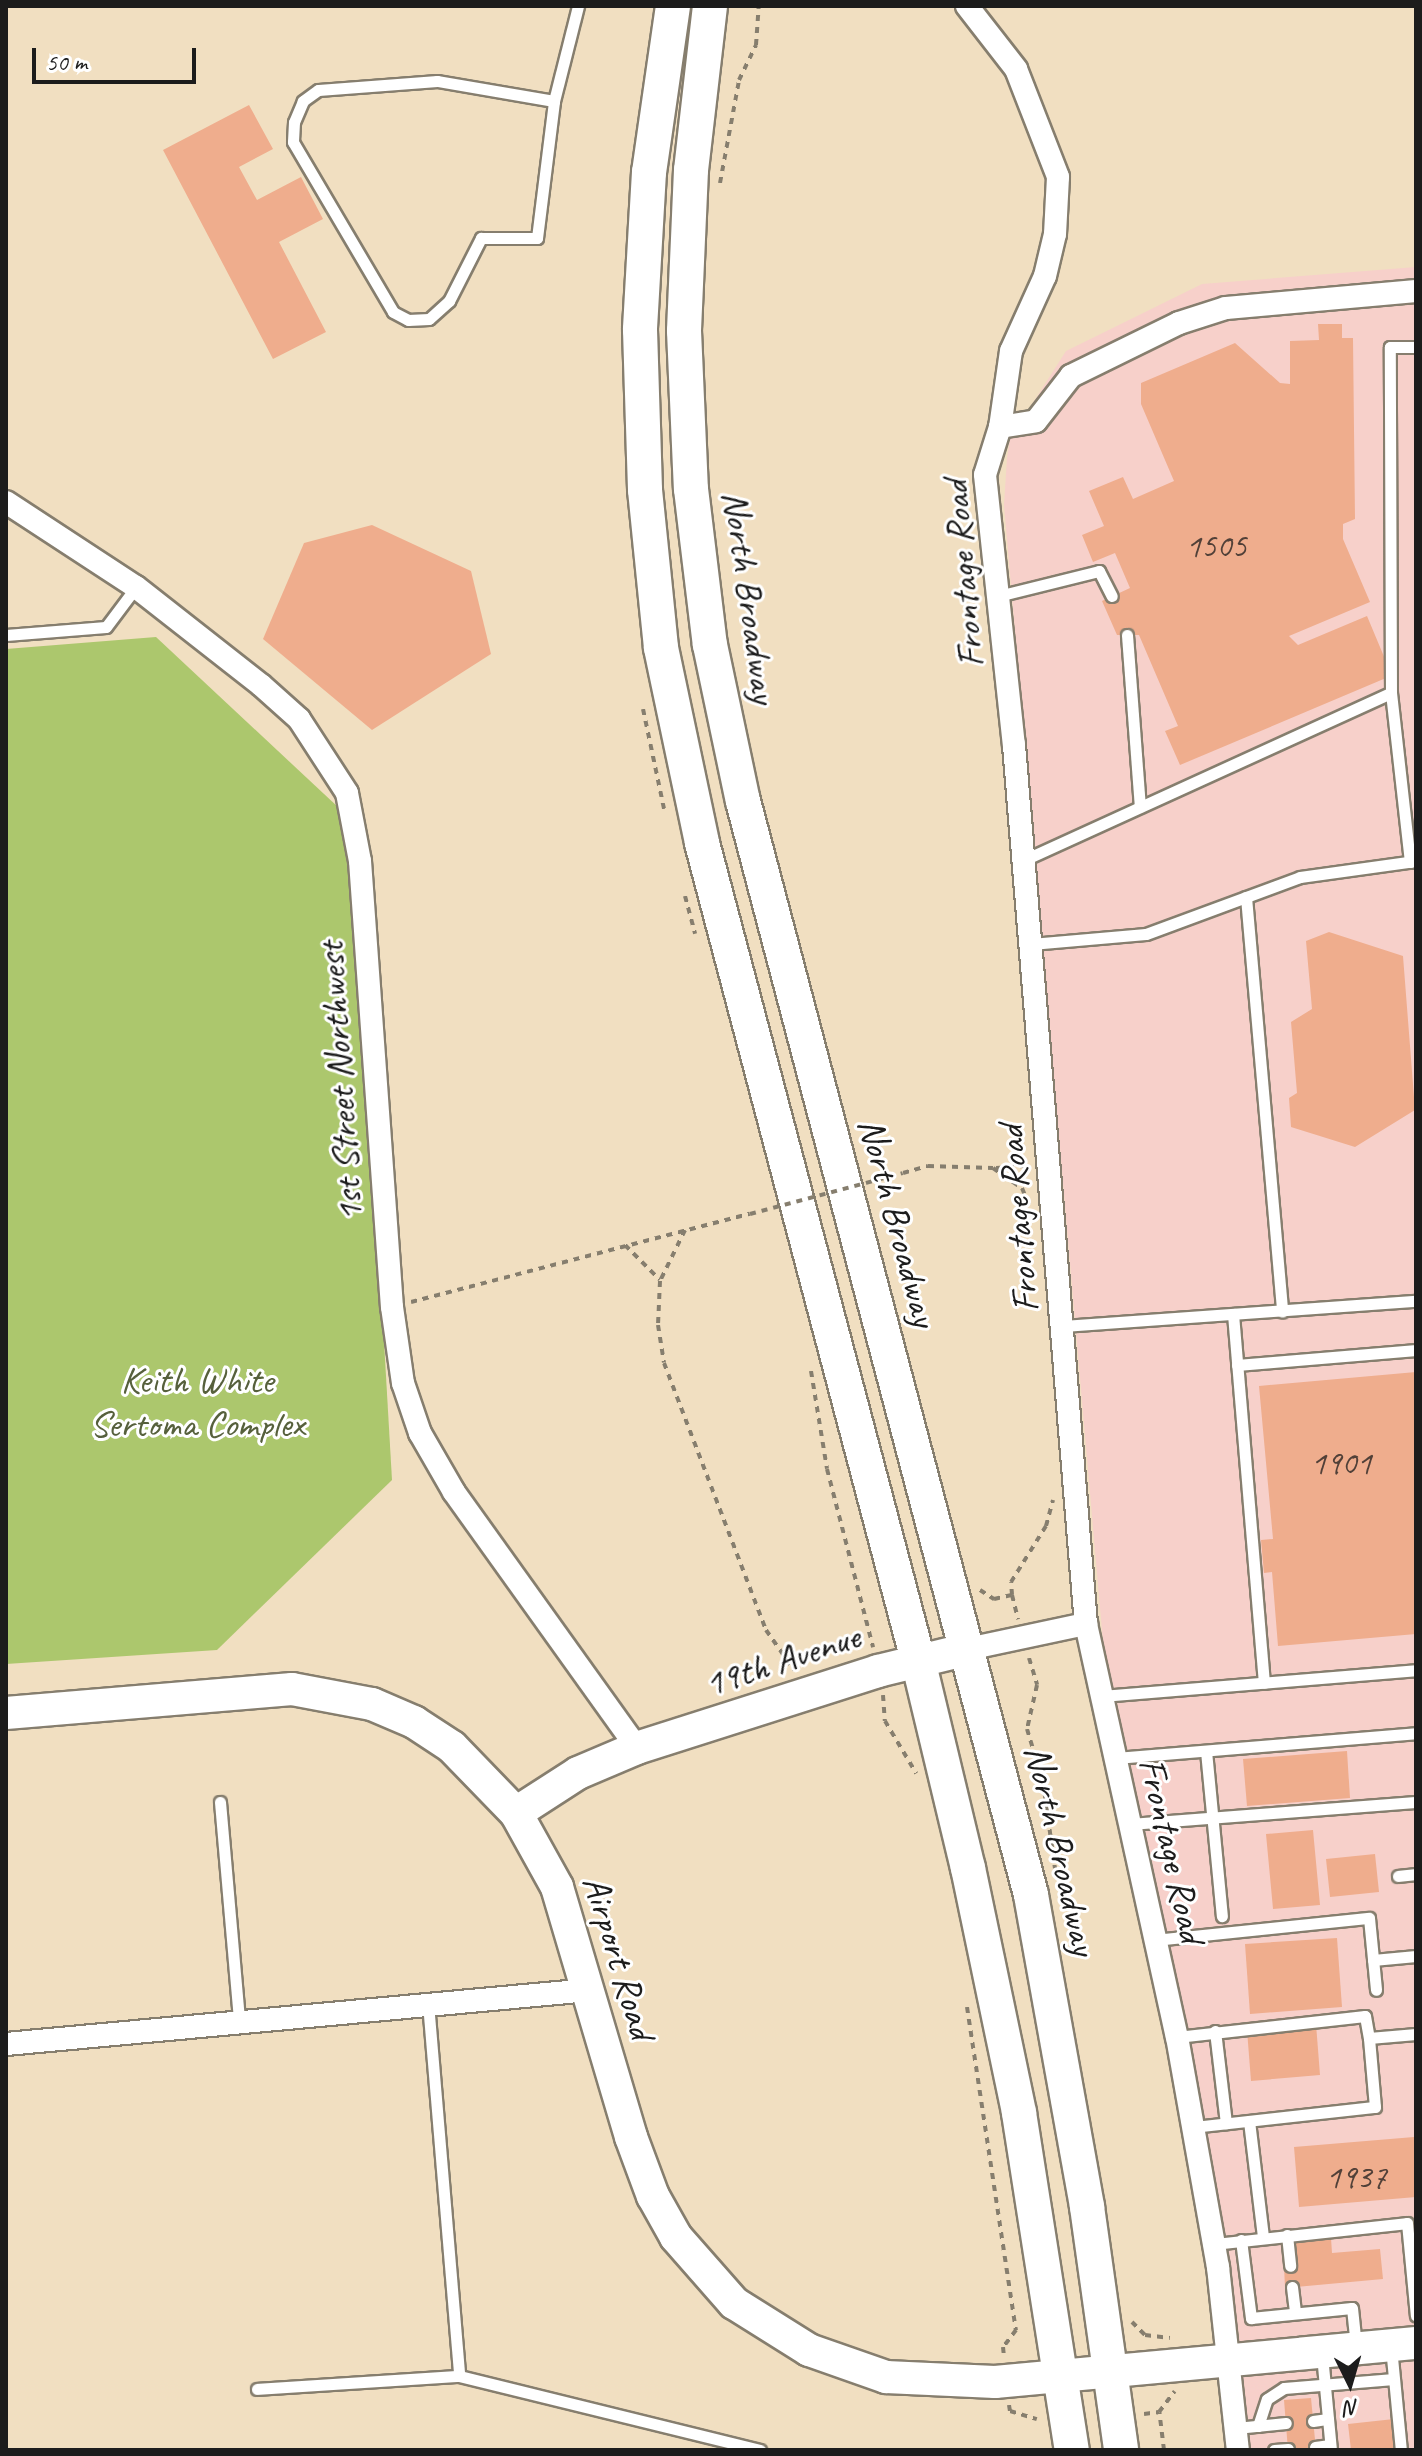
<!DOCTYPE html>
<style>
body{margin:0}
#map{position:relative;width:1422px;height:2456px;overflow:hidden;background:#f1dfc1;font-family:Caveat,sans-serif}
div>[style]{position:absolute}
[style*='--x']{left:calc(var(--x)*1px);top:calc(var(--y)*1px);width:calc(var(--w)*1px);rotate:calc(var(--a)*1deg)}
.built>*{inset:0;background:#f7d0ca}
.green>*{inset:0;background:#acc76d}
.building>*{inset:0;background:#efad8d}
.path>*{height:4px;margin-top:-2px;transform-origin:0;background:repeating-linear-gradient(90deg,#867e6e 0 6px,transparent 0 12px)}
.roads{filter:drop-shadow(2px 0 #867e6e) drop-shadow(-2px 0 #867e6e) drop-shadow(0 2px #867e6e) drop-shadow(0 -2px #867e6e)}
.lane>*{height:11px;margin:-5.5px;padding:0 5.5px;transform-origin:5.5px;border-radius:5.5px;background:#fff}
.street>*{height:22px;margin:-11px;padding:0 11px;transform-origin:11px;border-radius:11px;background:#fff}
.secondary>*{height:32px;margin:-16px;padding:0 16px;transform-origin:16px;border-radius:16px;background:#fff}
.primary>*{height:34px;margin:-17px;padding:0 17px;transform-origin:17px;border-radius:17px;background:#fff}
.path-bridge>*{height:4px;margin-top:-2px;transform-origin:0;background:repeating-linear-gradient(90deg,#867e6e 0 6px,transparent 0 12px)}
span{translate:-50% -50%;white-space:nowrap;text-align:center;line-height:1.15;-webkit-text-stroke:6px #fff;paint-order:stroke}
.number-label{font-size:34px;color:#514038}
.number-label span{-webkit-text-stroke-width:0}
.street-label{font-size:38px;color:#1c1c1c}
.park-label{font-size:38px;color:#56603c}
.frame{position:absolute;inset:0;border:8px solid #1c1c1c;pointer-events:none}
.north{position:absolute;left:1310px;top:2344px;width:80px;height:80px;-webkit-text-stroke:6px #fff;paint-order:stroke;rotate:175deg;font-size:22px;font-weight:700;line-height:32px;text-align:center;color:#1c1c1c}
.north::after{content:'';display:block;margin:auto;width:28px;height:36px;background:#1c1c1c;clip-path:polygon(50% 0,100% 100%,50% 72%,0 100%)}
.scale{position:absolute;left:32px;top:48px;width:164px;height:36px;box-sizing:border-box;border:4px solid #1c1c1c;border-top:0;padding-left:10px;font-size:24px;line-height:28px;white-space:nowrap;color:#1c1c1c;-webkit-text-stroke:6px #fff;paint-order:stroke}
</style>
<div id="map">
<div class="built">
<div style="clip-path:polygon(1416px 267px,1416px 2450px,1247px 2450px,1230px 2285px,1162px 1918px,1105px 1665px,1004px 505px,1007px 458px,1010px 439px,1066px 351px,1202px 284px)"></div>
</div>
<div class="green">
<div style="clip-path:polygon(156px 637px,354px 822px,392px 1480px,217px 1650px,6px 1664px,6px 649px)"></div>
</div>
<div class="building">
<div style="clip-path:polygon(249px 105px,273px 149px,239px 167px,257px 200px,301px 177px,323px 219px,279px 242px,326px 332px,273px 359px,163px 150px)"></div>
<div style="clip-path:polygon(1318px 324px,1342px 324px,1342px 338px,1353px 338px,1355px 519px,1343px 524px,1343px 539px,1370px 602px,1289px 636px,1298px 645px,1367px 616px,1385px 659px,1386px 678px,1180px 765px,1165px 731px,1178px 726px,1139px 635px,1117px 635px,1102px 601px,1130px 588px,1115px 553px,1093px 562px,1082px 535px,1104px 526px,1089px 491px,1123px 477px,1133px 499px,1174px 481px,1141px 404px,1141px 383px,1235px 343px,1280px 383px,1290px 384px,1290px 341px,1319px 340px)"></div>
<div style="clip-path:polygon(372px 525px,471px 571px,491px 654px,372px 730px,263px 639px,304px 543px)"></div>
<div style="clip-path:polygon(1329px 932px,1403px 956px,1415px 1110px,1355px 1147px,1291px 1127px,1289px 1098px,1297px 1093px,1291px 1022px,1312px 1009px,1306px 941px)"></div>
<div style="clip-path:polygon(1416px 1372px,1416px 1634px,1278px 1646px,1272px 1572px,1264px 1573px,1261px 1540px,1273px 1539px,1259px 1386px)"></div>
<div style="clip-path:polygon(1347px 1751px,1350px 1798px,1247px 1806px,1243px 1759px)"></div>
<div style="clip-path:polygon(1313px 1830px,1320px 1905px,1273px 1909px,1266px 1834px)"></div>
<div style="clip-path:polygon(1375px 1854px,1379px 1892px,1330px 1897px,1326px 1859px)"></div>
<div style="clip-path:polygon(1337px 1938px,1342px 2007px,1250px 2014px,1245px 1944px)"></div>
<div style="clip-path:polygon(1316px 2024px,1320px 2075px,1251px 2081px,1247px 2030px)"></div>
<div style="clip-path:polygon(1414px 2137px,1416px 2197px,1299px 2207px,1294px 2147px)"></div>
<div style="clip-path:polygon(1331px 2238px,1332px 2253px,1380px 2249px,1383px 2279px,1285px 2288px,1284px 2266px,1294px 2265px,1292px 2242px)"></div>
<div style="clip-path:polygon(1311px 2398px,1316px 2450px,1288px 2450px,1284px 2400px)"></div>
<div style="clip-path:polygon(1394px 2419px,1398px 2450px,1351px 2450px,1348px 2424px)"></div>
</div>
<div class="path">
<div style="--x:720;--y:183;--w:105;--a:-79.5"></div>
<div style="--x:739;--y:80;--w:39;--a:-64"></div>
<div style="--x:756;--y:45;--w:39;--a:-86"></div>
<div style="--x:6;--y:206;--w:1;--a:0"></div>
<div style="--x:643;--y:709;--w:102;--a:78.1"></div>
<div style="--x:685;--y:896;--w:39;--a:75"></div>
<div style="--x:996;--y:1168;--w:31;--a:-4"></div>
<div style="--x:903;--y:1173;--w:26;--a:-16"></div>
<div style="--x:928;--y:1166;--w:65;--a:1.8"></div>
<div style="--x:993;--y:1168;--w:35;--a:35"></div>
<div style="--x:1022;--y:1188;--w:18;--a:68"></div>
<div style="--x:685;--y:1230;--w:57;--a:116.1"></div>
<div style="--x:660;--y:1281;--w:44;--a:92.6"></div>
<div style="--x:658;--y:1325;--w:38;--a:81"></div>
<div style="--x:664;--y:1363;--w:286;--a:69.1"></div>
<div style="--x:766;--y:1630;--w:49;--a:55"></div>
<div style="--x:625;--y:1245;--w:49;--a:45"></div>
<div style="--x:411;--y:1302;--w:350;--a:-14.6"></div>
<div style="--x:811;--y:1371;--w:99;--a:80.7"></div>
<div style="--x:827;--y:1469;--w:184;--a:75.5"></div>
<div style="--x:980;--y:1590;--w:17;--a:33"></div>
<div style="--x:994;--y:1599;--w:18;--a:-13"></div>
<div style="--x:1012;--y:1595;--w:25;--a:76"></div>
<div style="--x:1012;--y:1595;--w:13;--a:-94"></div>
<div style="--x:1011;--y:1582;--w:66;--a:-58"></div>
<div style="--x:1046;--y:1526;--w:27;--a:-75"></div>
<div style="--x:1029;--y:1658;--w:28;--a:73"></div>
<div style="--x:1037;--y:1685;--w:45;--a:102.8"></div>
<div style="--x:1027;--y:1729;--w:55;--a:73.2"></div>
<div style="--x:1043;--y:1782;--w:87;--a:82.1"></div>
<div style="--x:883;--y:1695;--w:26;--a:86"></div>
<div style="--x:885;--y:1721;--w:61;--a:59.2"></div>
<div style="--x:967;--y:2007;--w:327;--a:81.4"></div>
<div style="--x:1016;--y:2330;--w:21;--a:127"></div>
<div style="--x:1003;--y:2347;--w:10;--a:84"></div>
<div style="--x:1132;--y:2322;--w:18;--a:45"></div>
<div style="--x:1145;--y:2335;--w:25;--a:7"></div>
<div style="--x:1009;--y:2405;--w:6;--a:81"></div>
<div style="--x:1010;--y:2411;--w:28;--a:17"></div>
<div style="--x:1144;--y:2414;--w:15;--a:-8"></div>
<div style="--x:1164;--y:2450;--w:38;--a:-97"></div>
<div style="--x:1159;--y:2412;--w:26;--a:-53"></div>
</div>
<div class="roads">
<div class="lane">
<div style="--x:554;--y:101;--w:119;--a:-170.3"></div>
<div style="--x:437;--y:81;--w:119;--a:175.7"></div>
<div style="--x:318;--y:90;--w:19;--a:144"></div>
<div style="--x:303;--y:101;--w:23;--a:113"></div>
<div style="--x:294;--y:122;--w:20;--a:93"></div>
<div style="--x:293;--y:142;--w:197;--a:59.5"></div>
<div style="--x:393;--y:312;--w:17;--a:28"></div>
<div style="--x:408;--y:320;--w:21;--a:-3"></div>
<div style="--x:429;--y:319;--w:27;--a:-42"></div>
<div style="--x:449;--y:301;--w:71;--a:-63.1"></div>
<div style="--x:481;--y:238;--w:56;--a:0"></div>
<div style="--x:537;--y:238;--w:138;--a:-82.9"></div>
<div style="--x:554;--y:101;--w:98;--a:-75.8"></div>
<div style="--x:998;--y:596;--w:104;--a:-13.9"></div>
<div style="--x:1099;--y:571;--w:28;--a:63"></div>
<div style="--x:6;--y:635;--w:100;--a:-4.6"></div>
<div style="--x:106;--y:627;--w:50;--a:-53.1"></div>
<div style="--x:1127;--y:635;--w:172;--a:85.7"></div>
<div style="--x:1024;--y:860;--w:403;--a:-24.5"></div>
<div style="--x:1410;--y:862;--w:170;--a:-96.4"></div>
<div style="--x:1391;--y:693;--w:346;--a:-90.2"></div>
<div style="--x:1390;--y:347;--w:26;--a:0"></div>
<div style="--x:1246;--y:897;--w:416;--a:85"></div>
<div style="--x:1031;--y:944;--w:115;--a:-5"></div>
<div style="--x:1146;--y:934;--w:164;--a:-20.3"></div>
<div style="--x:1300;--y:877;--w:116;--a:-7.9"></div>
<div style="--x:1233;--y:1314;--w:370;--a:85.2"></div>
<div style="--x:1063;--y:1326;--w:354;--a:-4.1"></div>
<div style="--x:1237;--y:1365;--w:180;--a:-4.8"></div>
<div style="--x:1101;--y:1696;--w:316;--a:-4.7"></div>
<div style="--x:1206;--y:1751;--w:166;--a:84.5"></div>
<div style="--x:1115;--y:1758;--w:302;--a:-4.7"></div>
<div style="--x:220;--y:1802;--w:218;--a:85"></div>
<div style="--x:1129;--y:1824;--w:288;--a:-4.4"></div>
<div style="--x:1398;--y:1876;--w:18;--a:-6"></div>
<div style="--x:1155;--y:1940;--w:215;--a:-5.9"></div>
<div style="--x:1369;--y:1918;--w:72;--a:84.4"></div>
<div style="--x:1373;--y:1960;--w:43;--a:-5.3"></div>
<div style="--x:428;--y:2003;--w:374;--a:85.2"></div>
<div style="--x:1215;--y:2031;--w:93;--a:83.2"></div>
<div style="--x:1177;--y:2037;--w:189;--a:-6.4"></div>
<div style="--x:1365;--y:2016;--w:22;--a:80"></div>
<div style="--x:1249;--y:2121;--w:117;--a:83.1"></div>
<div style="--x:1193;--y:2127;--w:183;--a:-6.3"></div>
<div style="--x:1375;--y:2107;--w:69;--a:-95"></div>
<div style="--x:1369;--y:2038;--w:47;--a:-4.9"></div>
<div style="--x:1287;--y:2235;--w:31;--a:84"></div>
<div style="--x:1241;--y:2240;--w:79;--a:82.7"></div>
<div style="--x:1251;--y:2318;--w:101;--a:-5.7"></div>
<div style="--x:1352;--y:2308;--w:39;--a:84"></div>
<div style="--x:1214;--y:2244;--w:194;--a:-6.2"></div>
<div style="--x:1407;--y:2223;--w:93;--a:84.5"></div>
<div style="--x:1292;--y:2287;--w:26;--a:83"></div>
<div style="--x:1391;--y:2347;--w:103;--a:84.5"></div>
<div style="--x:1322;--y:2355;--w:95;--a:84.6"></div>
<div style="--x:257;--y:2389;--w:202;--a:-3.7"></div>
<div style="--x:459;--y:2376;--w:310;--a:13.8"></div>
<div style="--x:1313;--y:2421;--w:15;--a:-8"></div>
<div style="--x:1258;--y:2426;--w:28;--a:-72"></div>
<div style="--x:1267;--y:2399;--w:20;--a:-33"></div>
<div style="--x:1284;--y:2388;--w:110;--a:-4.7"></div>
<div style="--x:1236;--y:2428;--w:50;--a:-5.7"></div>
<div style="--x:1315;--y:2447;--w:15;--a:-8"></div>
<div style="--x:1274;--y:2450;--w:14;--a:-4"></div>
</div>
<div class="street">
<div style="--x:967;--y:6;--w:80;--a:52.1"></div>
<div style="--x:1016;--y:69;--w:116;--a:68.7"></div>
<div style="--x:1058;--y:177;--w:57;--a:93"></div>
<div style="--x:1055;--y:234;--w:43;--a:103.4"></div>
<div style="--x:1045;--y:276;--w:82;--a:114.4"></div>
<div style="--x:1011;--y:351;--w:77;--a:98.2"></div>
<div style="--x:1000;--y:427;--w:50;--a:107.4"></div>
<div style="--x:985;--y:475;--w:272;--a:83.9"></div>
<div style="--x:1014;--y:745;--w:882;--a:85.32"></div>
<div style="--x:1086;--y:1624;--w:423;--a:77.6"></div>
<div style="--x:1177;--y:2037;--w:234;--a:79.9"></div>
<div style="--x:1218;--y:2267;--w:184;--a:83.8"></div>
<div style="--x:1000;--y:427;--w:36;--a:-9"></div>
<div style="--x:1036;--y:421;--w:57;--a:-52.1"></div>
<div style="--x:1071;--y:376;--w:120;--a:-26.1"></div>
<div style="--x:1179;--y:323;--w:49;--a:-17.7"></div>
<div style="--x:1226;--y:308;--w:191;--a:-5.1"></div>
<div style="--x:6;--y:502;--w:155;--a:33.2"></div>
<div style="--x:136;--y:587;--w:159;--a:38.1"></div>
<div style="--x:261;--y:685;--w:51;--a:41.8"></div>
<div style="--x:299;--y:719;--w:88;--a:57"></div>
<div style="--x:347;--y:793;--w:69;--a:79.2"></div>
<div style="--x:360;--y:861;--w:447;--a:85.9"></div>
<div style="--x:392;--y:1307;--w:77;--a:81.8"></div>
<div style="--x:403;--y:1383;--w:53;--a:71.2"></div>
<div style="--x:420;--y:1433;--w:68;--a:60"></div>
<div style="--x:454;--y:1492;--w:315;--a:54.4"></div>
<div style="--x:968;--y:1649;--w:121;--a:-12"></div>
<div style="--x:6;--y:2044;--w:585;--a:-5.29"></div>
</div>
<div class="secondary">
<div style="--x:6;--y:1713;--w:287;--a:-4.8"></div>
<div style="--x:292;--y:1689;--w:81;--a:10.6"></div>
<div style="--x:372;--y:1704;--w:46;--a:23.2"></div>
<div style="--x:414;--y:1722;--w:45;--a:33.3"></div>
<div style="--x:452;--y:1747;--w:92;--a:45.9"></div>
<div style="--x:516;--y:1813;--w:85;--a:61"></div>
<div style="--x:557;--y:1887;--w:261;--a:73.5"></div>
<div style="--x:631;--y:2137;--w:63;--a:69.6"></div>
<div style="--x:653;--y:2196;--w:47;--a:60.7"></div>
<div style="--x:676;--y:2237;--w:88;--a:48.7"></div>
<div style="--x:734;--y:2303;--w:89;--a:32.1"></div>
<div style="--x:809;--y:2350;--w:82;--a:19.3"></div>
<div style="--x:886;--y:2377;--w:109;--a:2.6"></div>
<div style="--x:995;--y:2382;--w:423;--a:-5.3"></div>
<div style="--x:516;--y:1813;--w:74;--a:-32.8"></div>
<div style="--x:578;--y:1773;--w:64;--a:-23"></div>
<div style="--x:637;--y:1748;--w:253;--a:-17.7"></div>
<div style="--x:878;--y:1671;--w:93;--a:-13.7"></div>
</div>
<div class="primary">
<div style="--x:673;--y:6;--w:168;--a:98.2"></div>
<div style="--x:649;--y:172;--w:158;--a:93.3"></div>
<div style="--x:640;--y:330;--w:160;--a:88.2"></div>
<div style="--x:645;--y:490;--w:159;--a:84.2"></div>
<div style="--x:661;--y:648;--w:199;--a:78.1"></div>
<div style="--x:702;--y:843;--w:845;--a:75.19"></div>
<div style="--x:918;--y:1660;--w:214;--a:76.5"></div>
<div style="--x:968;--y:1868;--w:250;--a:78.2"></div>
<div style="--x:1019;--y:2113;--w:341;--a:81.1"></div>
<div style="--x:710;--y:6;--w:165;--a:96.6"></div>
<div style="--x:691;--y:170;--w:161;--a:92.5"></div>
<div style="--x:684;--y:331;--w:158;--a:87.5"></div>
<div style="--x:691;--y:489;--w:157;--a:83.1"></div>
<div style="--x:710;--y:645;--w:159;--a:78.1"></div>
<div style="--x:743;--y:801;--w:1131;--a:75.25"></div>
<div style="--x:1031;--y:1895;--w:317;--a:79.8"></div>
<div style="--x:1087;--y:2207;--w:245;--a:82"></div>
</div>
</div>
<div class="path-bridge">
<div style="--x:750;--y:1214;--w:158;--a:-15"></div>
</div>
<div class="number-label">
<span style="left:1216px;top:546px">1505</span>
<span style="left:1341px;top:1463px">1901</span>
<span style="left:1356px;top:2177px">1937</span>
</div>
<div class="street-label">
<span style="left:963px;top:574px;rotate:-95deg">Frontage Road</span>
<span style="left:750px;top:597px;rotate:82deg">North Broadway</span>
<span style="left:340px;top:1082px;rotate:-94deg">1st Street Northwest</span>
<span style="left:1018px;top:1219px;rotate:-95deg">Frontage Road</span>
<span style="left:898px;top:1222px;rotate:75deg">North Broadway</span>
<span style="left:782px;top:1660px;rotate:-18deg">19th Avenue</span>
<span style="left:1061px;top:1850px;rotate:77deg">North Broadway</span>
<span style="left:1172px;top:1850px;rotate:77deg">Frontage Road</span>
<span style="left:619px;top:1957px;rotate:73deg">Airport Road</span>
</div>
<div class="park-label">
<span style="left:197px;top:1402px">Keith White<br>Sertoma Complex</span>
</div>
<div class="frame"></div>
<div class="north">N</div>
<div class="scale">50 m</div>
</div>
